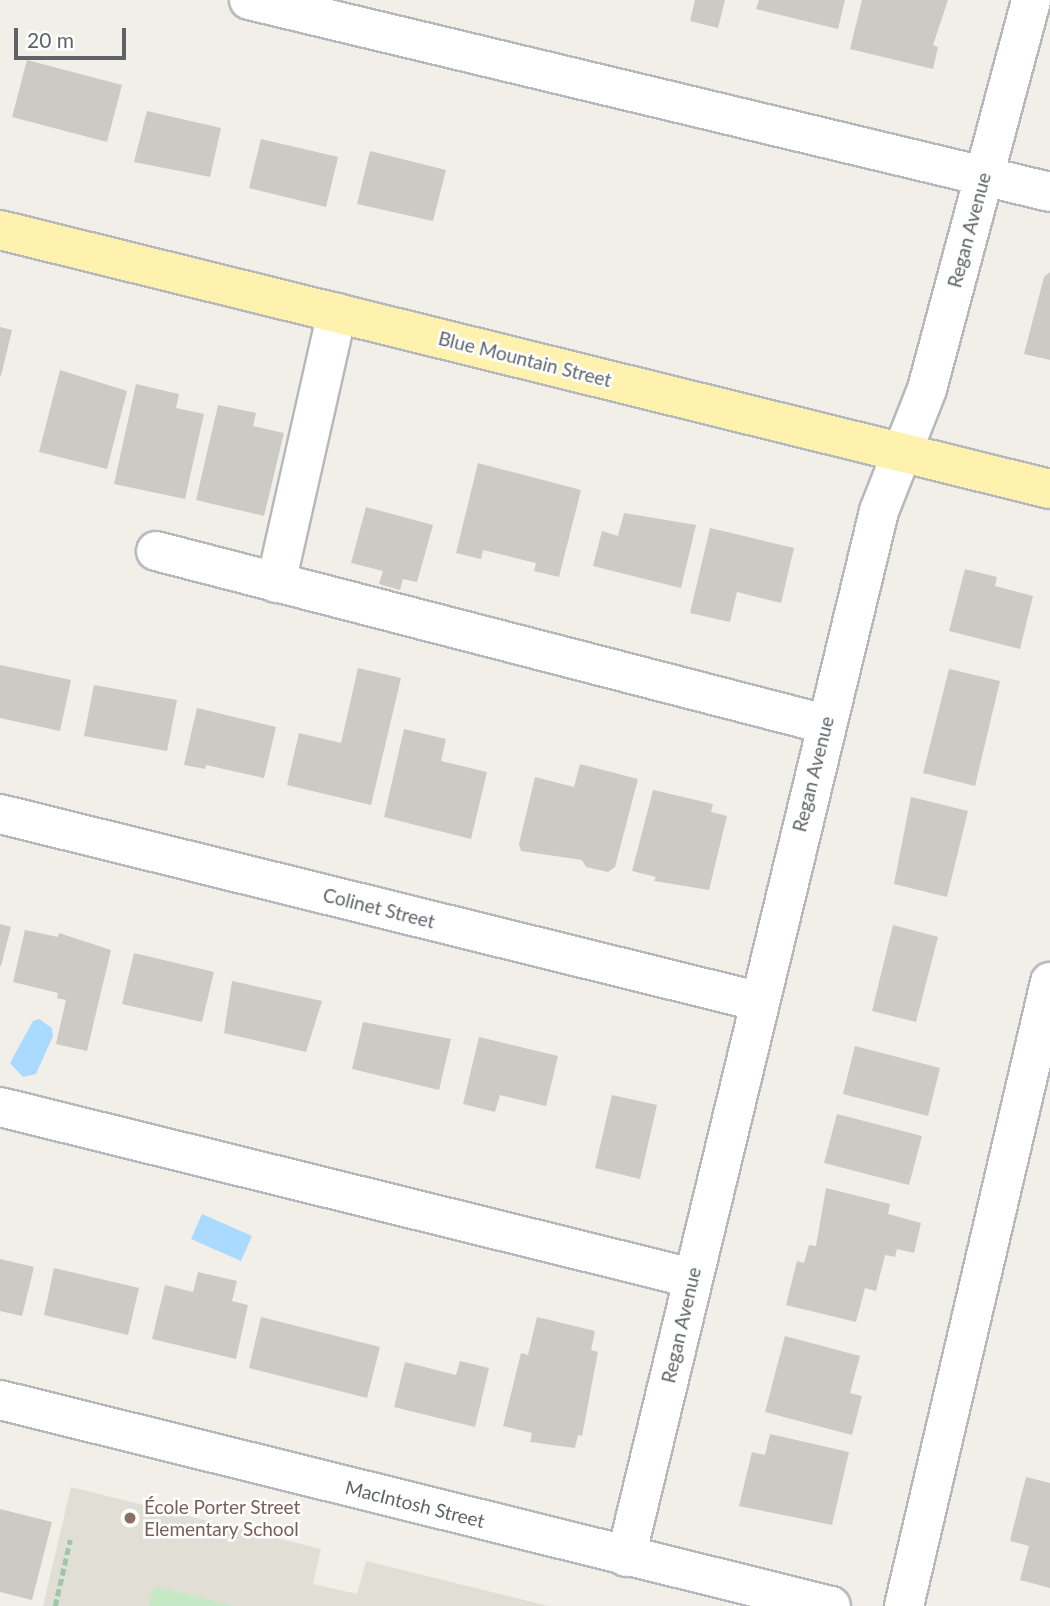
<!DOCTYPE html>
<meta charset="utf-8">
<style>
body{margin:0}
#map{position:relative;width:1050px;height:1606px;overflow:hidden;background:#f1efe8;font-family:Lato,sans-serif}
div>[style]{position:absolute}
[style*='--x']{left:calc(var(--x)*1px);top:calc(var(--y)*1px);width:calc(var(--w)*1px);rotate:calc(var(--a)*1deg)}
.education>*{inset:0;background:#e1ded6}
.green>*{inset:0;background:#c5e8c5}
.water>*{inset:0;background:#aadaff}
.building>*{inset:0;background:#cccac5}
.path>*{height:4.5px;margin-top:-2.25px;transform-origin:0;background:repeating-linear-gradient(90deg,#9cc7a9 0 7px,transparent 0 10.5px)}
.roads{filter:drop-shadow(2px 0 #b5b8bc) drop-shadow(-2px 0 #b5b8bc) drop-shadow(0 2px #b5b8bc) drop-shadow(0 -2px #b5b8bc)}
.minor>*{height:38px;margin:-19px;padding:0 19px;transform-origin:19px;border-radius:19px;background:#fff}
.major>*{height:38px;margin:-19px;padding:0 19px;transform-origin:19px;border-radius:19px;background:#fff2af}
.dots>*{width:19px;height:19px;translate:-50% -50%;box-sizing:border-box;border:4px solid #fff;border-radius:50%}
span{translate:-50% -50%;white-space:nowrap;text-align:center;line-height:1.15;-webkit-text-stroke:5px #fff;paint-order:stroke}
.street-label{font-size:19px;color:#5f6368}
.education-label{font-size:19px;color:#785e54}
.left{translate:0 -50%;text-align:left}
.scale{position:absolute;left:14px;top:28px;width:112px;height:32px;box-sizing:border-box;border:4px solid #5f6368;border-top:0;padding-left:9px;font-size:21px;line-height:24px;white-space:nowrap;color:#5f6368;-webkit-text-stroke:5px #fff;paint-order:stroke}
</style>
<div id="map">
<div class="education">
<div style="clip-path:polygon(71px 1487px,321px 1549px,313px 1584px,357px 1594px,366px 1561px,548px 1606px,43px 1606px)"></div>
</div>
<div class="green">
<div style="clip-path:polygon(154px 1586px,234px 1606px,149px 1606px)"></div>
</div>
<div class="water">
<div style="clip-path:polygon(39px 1019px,52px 1028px,53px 1036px,36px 1074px,23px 1077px,10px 1063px,33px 1021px)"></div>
<div style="clip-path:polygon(202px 1214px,252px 1236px,241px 1261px,191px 1239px)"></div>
</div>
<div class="building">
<div style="clip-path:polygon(695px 0,725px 0,718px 28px,690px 21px)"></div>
<div style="clip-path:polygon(759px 0,845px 0,838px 29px,756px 9px)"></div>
<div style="clip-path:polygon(862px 0,948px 0,933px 45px,938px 47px,933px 69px,850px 49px)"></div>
<div style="clip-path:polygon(27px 60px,122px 85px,107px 142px,12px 117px)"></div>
<div style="clip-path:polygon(147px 111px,221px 128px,210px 177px,134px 162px)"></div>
<div style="clip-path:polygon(261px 139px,338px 157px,326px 207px,249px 188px)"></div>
<div style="clip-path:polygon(370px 151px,446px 170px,433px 221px,357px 204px)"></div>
<div style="clip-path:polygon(1050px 272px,1050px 360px,1024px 354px,1044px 277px)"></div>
<div style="clip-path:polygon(0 327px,12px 330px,1px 376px,0 375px)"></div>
<div style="clip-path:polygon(60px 370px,127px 391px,107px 469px,39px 452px)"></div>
<div style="clip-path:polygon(136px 384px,179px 394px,176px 408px,204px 414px,185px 499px,114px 484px)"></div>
<div style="clip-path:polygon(218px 405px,256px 413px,253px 426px,284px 433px,264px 516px,196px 500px)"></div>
<div style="clip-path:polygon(478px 463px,581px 490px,559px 577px,534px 571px,536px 563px,483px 550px,481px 559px,456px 553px)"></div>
<div style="clip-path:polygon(366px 507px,433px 525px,417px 582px,403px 579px,400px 590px,379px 584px,383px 571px,351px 563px)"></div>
<div style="clip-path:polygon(624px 513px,696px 525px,681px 588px,593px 566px,602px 531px,618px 536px)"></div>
<div style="clip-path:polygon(710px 528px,794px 548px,781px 603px,737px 592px,730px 622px,690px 613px)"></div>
<div style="clip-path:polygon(965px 569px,997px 577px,995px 586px,1033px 596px,1020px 649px,949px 631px)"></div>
<div style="clip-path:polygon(0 665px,71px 680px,60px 731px,0 718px)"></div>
<div style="clip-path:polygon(358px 668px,401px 678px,371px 805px,287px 785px,299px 733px,341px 743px)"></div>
<div style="clip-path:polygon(949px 669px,1000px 681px,975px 786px,923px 773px)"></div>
<div style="clip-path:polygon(94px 685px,177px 700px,167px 751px,84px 736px)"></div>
<div style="clip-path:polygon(197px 708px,276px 727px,264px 778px,206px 765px,205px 769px,184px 765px)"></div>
<div style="clip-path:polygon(404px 729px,446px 739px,441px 761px,487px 772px,471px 839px,384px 817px)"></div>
<div style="clip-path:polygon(580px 764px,638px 779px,615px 867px,608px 872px,586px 867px,582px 860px,521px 851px,519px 844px,535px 777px,574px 787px)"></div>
<div style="clip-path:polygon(653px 790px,713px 804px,711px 812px,727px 816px,709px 890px,654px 881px,656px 877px,632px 871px)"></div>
<div style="clip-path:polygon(911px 797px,968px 811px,947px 897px,894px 884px)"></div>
<div style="clip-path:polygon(0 924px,11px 927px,1px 966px,0 966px)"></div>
<div style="clip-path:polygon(893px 925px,938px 937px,916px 1022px,872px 1011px)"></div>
<div style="clip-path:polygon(25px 930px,58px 937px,59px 933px,111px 950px,87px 1051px,56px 1044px,66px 1000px,57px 998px,58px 993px,13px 982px)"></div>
<div style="clip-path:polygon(134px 953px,214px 972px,202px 1022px,122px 1004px)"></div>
<div style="clip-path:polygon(232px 981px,322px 1001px,306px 1052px,224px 1033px)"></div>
<div style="clip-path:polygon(363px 1022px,451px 1039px,439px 1090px,352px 1069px)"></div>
<div style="clip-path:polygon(479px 1037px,558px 1056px,546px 1106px,500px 1095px,495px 1112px,463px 1104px)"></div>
<div style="clip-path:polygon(855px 1046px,940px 1068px,928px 1116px,843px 1094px)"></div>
<div style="clip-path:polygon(612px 1095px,657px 1105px,640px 1179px,595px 1168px)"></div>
<div style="clip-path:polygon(837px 1114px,922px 1136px,909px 1185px,824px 1163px)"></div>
<div style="clip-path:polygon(826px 1188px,890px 1204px,888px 1214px,921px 1223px,914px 1253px,897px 1249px,895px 1257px,885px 1255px,876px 1291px,865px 1288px,856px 1322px,786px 1305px,797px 1261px,804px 1263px,809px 1245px,816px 1246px)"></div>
<div style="clip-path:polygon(0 1259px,34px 1267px,22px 1316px,0 1311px)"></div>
<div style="clip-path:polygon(54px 1268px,139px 1288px,128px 1335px,44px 1315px)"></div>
<div style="clip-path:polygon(198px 1272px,237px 1281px,232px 1301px,248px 1305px,236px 1359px,152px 1339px,165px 1285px,193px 1292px)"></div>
<div style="clip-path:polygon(261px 1317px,380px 1347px,367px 1398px,249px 1368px)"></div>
<div style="clip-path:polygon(537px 1317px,595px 1331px,591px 1350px,598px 1352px,582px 1436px,578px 1435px,575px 1448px,530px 1442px,532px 1433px,503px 1426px,521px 1353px,528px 1355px)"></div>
<div style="clip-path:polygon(785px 1336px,860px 1356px,850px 1393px,862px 1396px,852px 1435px,765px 1412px)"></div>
<div style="clip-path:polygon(460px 1361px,489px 1368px,475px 1427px,394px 1407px,405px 1362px,456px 1375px)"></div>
<div style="clip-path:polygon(770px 1434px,849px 1452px,832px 1525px,739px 1506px,752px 1452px,765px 1455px)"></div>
<div style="clip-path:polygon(1026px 1477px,1050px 1483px,1050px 1588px,1020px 1580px,1029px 1546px,1010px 1541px)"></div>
<div style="clip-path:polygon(0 1509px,52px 1522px,32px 1600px,0 1592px)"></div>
</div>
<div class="path">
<div style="--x:55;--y:1606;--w:68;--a:-77.2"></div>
</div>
<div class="roads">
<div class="minor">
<div style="--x:249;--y:0;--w:824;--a:13.48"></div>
<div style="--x:156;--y:551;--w:691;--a:14.5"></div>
<div style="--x:276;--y:583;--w:277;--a:-77.3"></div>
<div style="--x:0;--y:814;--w:780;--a:13.88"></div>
<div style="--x:0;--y:1107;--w:713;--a:13.88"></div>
<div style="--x:0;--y:1400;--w:856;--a:13.92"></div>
<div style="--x:626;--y:1557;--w:1076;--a:-76.4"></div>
<div style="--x:879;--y:511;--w:131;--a:-68.5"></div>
<div style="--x:927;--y:389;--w:403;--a:-75"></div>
<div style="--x:904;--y:1606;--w:641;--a:-76.83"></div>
</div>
<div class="major">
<div style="--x:0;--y:230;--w:1081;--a:13.86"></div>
</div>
</div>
<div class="dots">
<div style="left:130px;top:1518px;background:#8d6e63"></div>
</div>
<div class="street-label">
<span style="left:969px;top:230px;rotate:-75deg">Regan Avenue</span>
<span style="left:525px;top:359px;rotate:14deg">Blue Mountain Street</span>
<span style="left:813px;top:774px;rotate:-76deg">Regan Avenue</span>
<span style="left:379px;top:908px;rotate:14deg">Colinet Street</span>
<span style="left:681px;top:1325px;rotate:-77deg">Regan Avenue</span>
<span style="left:415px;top:1504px;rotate:14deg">MacIntosh Street</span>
</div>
<div class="education-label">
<span class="left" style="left:144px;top:1518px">École Porter Street<br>Elementary School</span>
</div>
<div class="scale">20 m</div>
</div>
